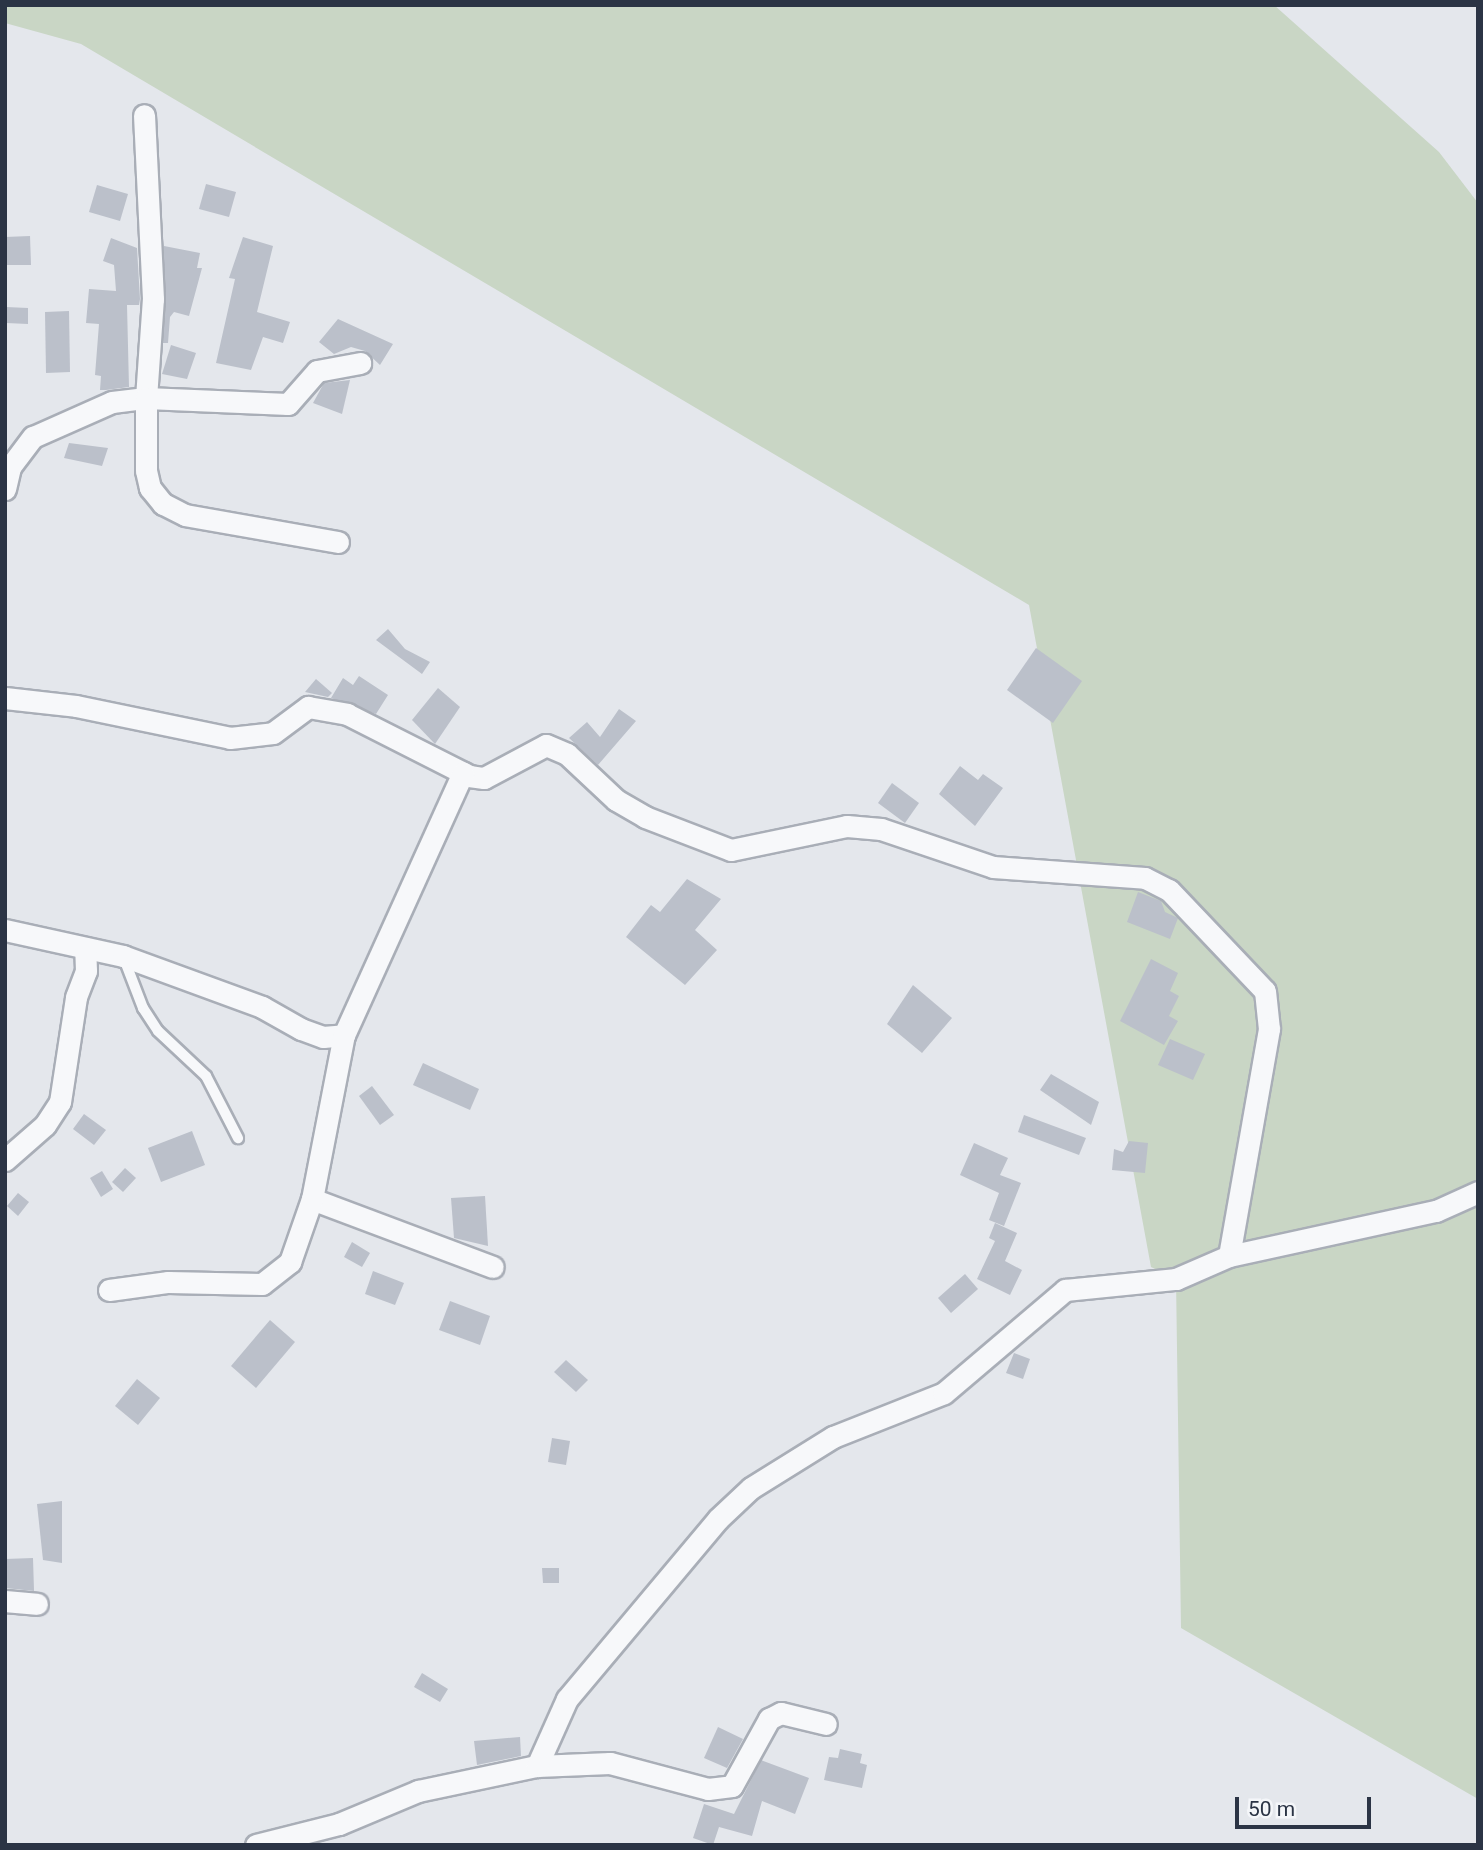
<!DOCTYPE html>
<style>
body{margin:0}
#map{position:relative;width:1483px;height:1850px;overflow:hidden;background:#e4e7ec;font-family:Roboto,sans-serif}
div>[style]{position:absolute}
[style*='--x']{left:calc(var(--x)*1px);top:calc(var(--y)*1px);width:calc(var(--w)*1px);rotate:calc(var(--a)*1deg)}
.green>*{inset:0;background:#c9d6c5}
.building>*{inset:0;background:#bbc0ca}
.roads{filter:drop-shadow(2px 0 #a9aeb7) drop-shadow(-2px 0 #a9aeb7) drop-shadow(0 2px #a9aeb7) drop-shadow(0 -2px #a9aeb7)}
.lane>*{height:10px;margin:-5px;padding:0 5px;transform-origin:5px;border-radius:5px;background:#f7f8fa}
.street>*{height:21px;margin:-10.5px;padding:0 10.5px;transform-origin:10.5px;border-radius:10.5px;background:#f7f8fa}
span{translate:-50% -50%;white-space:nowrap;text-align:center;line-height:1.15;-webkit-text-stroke:5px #f4f6f9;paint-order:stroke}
.frame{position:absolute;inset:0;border:7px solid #2b3445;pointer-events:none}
.scale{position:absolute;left:1235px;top:1797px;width:136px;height:32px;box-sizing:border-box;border:4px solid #2b3445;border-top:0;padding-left:9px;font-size:21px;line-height:24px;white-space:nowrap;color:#2b3445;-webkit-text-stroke:5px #f4f6f9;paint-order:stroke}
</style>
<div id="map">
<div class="green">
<div style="clip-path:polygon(5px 5px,1274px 5px,1439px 152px,1478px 203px,1478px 1799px,1181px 1628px,1176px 1279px,1151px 1267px,1029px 605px,81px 44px,5px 23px)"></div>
</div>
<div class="building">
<div style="clip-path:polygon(206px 184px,236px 192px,229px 217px,199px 209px)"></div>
<div style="clip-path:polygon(97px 185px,128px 194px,120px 221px,89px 212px)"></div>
<div style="clip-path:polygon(30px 236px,31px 265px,5px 265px,5px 237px)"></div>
<div style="clip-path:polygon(243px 237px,273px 246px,257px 312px,290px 322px,283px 343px,263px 337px,251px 370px,216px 363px,235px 279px,229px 278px)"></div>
<div style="clip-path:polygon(111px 238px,137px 248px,140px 299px,139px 305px,127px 305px,129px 387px,106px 390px,100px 390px,101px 376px,95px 375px,99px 324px,86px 323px,89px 289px,116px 291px,114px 265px,103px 261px)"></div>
<div style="clip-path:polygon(164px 246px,200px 253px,197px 268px,202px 268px,189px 316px,174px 312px,170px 317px,168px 343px,163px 343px)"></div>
<div style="clip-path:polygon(6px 307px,28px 308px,28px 324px,6px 323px)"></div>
<div style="clip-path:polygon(69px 311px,70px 372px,46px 373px,45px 312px)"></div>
<div style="clip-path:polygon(338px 319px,393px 344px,380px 365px,365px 351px,351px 347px,334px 354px,319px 342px)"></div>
<div style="clip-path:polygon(171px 345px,196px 353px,187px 379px,162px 374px)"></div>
<div style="clip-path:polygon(350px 380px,342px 414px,313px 403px,324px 383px)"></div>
<div style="clip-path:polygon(69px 443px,108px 448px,102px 466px,64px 458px)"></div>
<div style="clip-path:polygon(388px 629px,405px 649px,430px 662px,422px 674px,376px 640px)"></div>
<div style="clip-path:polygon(1036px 648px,1082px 681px,1053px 723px,1007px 690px)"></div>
<div style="clip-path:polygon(359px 676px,388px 695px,376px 714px,331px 698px,343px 678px,353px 685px)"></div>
<div style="clip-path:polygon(316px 679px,332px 693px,328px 697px,305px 692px)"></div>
<div style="clip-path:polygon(438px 688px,460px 707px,435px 744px,412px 720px)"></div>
<div style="clip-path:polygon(619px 709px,636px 721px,598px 765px,569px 738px,587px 722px,600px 737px)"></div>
<div style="clip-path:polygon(960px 766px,978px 780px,983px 774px,1003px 788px,975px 826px,939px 794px)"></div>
<div style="clip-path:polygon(892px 783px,919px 803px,905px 823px,878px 803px)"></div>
<div style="clip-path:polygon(687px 879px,721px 899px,695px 930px,717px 950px,685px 985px,626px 937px,651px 905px,660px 912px)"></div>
<div style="clip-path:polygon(1138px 892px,1161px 901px,1165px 912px,1178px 918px,1170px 939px,1127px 922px)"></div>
<div style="clip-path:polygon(1151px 959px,1178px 973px,1170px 991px,1179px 996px,1169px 1016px,1178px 1021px,1164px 1045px,1120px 1021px)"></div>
<div style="clip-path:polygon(913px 985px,952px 1018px,922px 1053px,887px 1024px)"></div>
<div style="clip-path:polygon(1170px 1039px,1205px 1054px,1193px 1080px,1158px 1065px)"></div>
<div style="clip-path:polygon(423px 1063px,479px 1089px,470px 1110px,413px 1085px)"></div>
<div style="clip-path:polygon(1051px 1074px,1099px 1102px,1091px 1125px,1040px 1090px)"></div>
<div style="clip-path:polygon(372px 1086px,394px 1115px,380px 1125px,359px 1096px)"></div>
<div style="clip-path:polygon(84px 1114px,106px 1130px,94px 1145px,73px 1129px)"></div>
<div style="clip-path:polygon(1024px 1115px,1086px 1138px,1079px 1155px,1018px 1132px)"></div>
<div style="clip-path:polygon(192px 1131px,205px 1165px,161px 1182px,148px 1148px)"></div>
<div style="clip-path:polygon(1129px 1141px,1148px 1143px,1145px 1173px,1112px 1170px,1114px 1149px,1123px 1152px)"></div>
<div style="clip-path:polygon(974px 1143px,1008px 1158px,1000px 1175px,1021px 1183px,1004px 1226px,989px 1220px,999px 1193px,960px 1175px)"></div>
<div style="clip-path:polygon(125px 1168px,136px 1178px,123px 1192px,112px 1182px)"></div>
<div style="clip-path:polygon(102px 1171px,113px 1189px,101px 1197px,90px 1178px)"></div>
<div style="clip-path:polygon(18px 1193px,29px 1202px,18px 1216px,7px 1206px)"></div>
<div style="clip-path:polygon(485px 1196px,488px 1246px,454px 1238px,451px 1198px)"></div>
<div style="clip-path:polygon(995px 1223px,1017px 1233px,1005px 1261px,1022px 1270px,1010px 1295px,977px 1279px,995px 1241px,989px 1238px)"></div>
<div style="clip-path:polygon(352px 1242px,370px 1253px,362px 1267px,344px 1257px)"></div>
<div style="clip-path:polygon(373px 1271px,404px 1283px,395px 1305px,365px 1294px)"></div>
<div style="clip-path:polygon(965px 1274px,978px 1289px,951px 1313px,938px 1298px)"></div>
<div style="clip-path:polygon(450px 1301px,490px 1316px,480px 1345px,439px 1330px)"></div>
<div style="clip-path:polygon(270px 1320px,295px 1342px,256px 1388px,231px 1366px)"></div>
<div style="clip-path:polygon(1014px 1353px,1030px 1359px,1023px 1379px,1006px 1373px)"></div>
<div style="clip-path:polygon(566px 1360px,588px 1380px,576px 1392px,554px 1372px)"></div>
<div style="clip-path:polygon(137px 1379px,160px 1398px,138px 1425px,115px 1406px)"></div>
<div style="clip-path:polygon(552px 1438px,570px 1441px,566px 1465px,548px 1462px)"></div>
<div style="clip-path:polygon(62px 1501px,62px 1563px,43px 1560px,37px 1504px)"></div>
<div style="clip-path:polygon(33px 1558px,34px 1591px,5px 1588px,5px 1559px)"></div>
<div style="clip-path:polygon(542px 1568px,559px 1568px,559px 1583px,543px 1583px)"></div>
<div style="clip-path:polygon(422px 1673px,448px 1689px,440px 1702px,414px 1687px)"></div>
<div style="clip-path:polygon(718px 1727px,743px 1739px,727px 1768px,704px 1758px)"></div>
<div style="clip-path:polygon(520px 1737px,521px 1756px,477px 1765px,474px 1741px)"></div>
<div style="clip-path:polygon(840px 1749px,862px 1754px,860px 1763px,867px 1765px,862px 1788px,824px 1780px,829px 1757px,838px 1758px)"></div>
<div style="clip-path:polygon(761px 1760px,809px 1778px,795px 1814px,762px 1801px,752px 1836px,719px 1827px,713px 1845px,693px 1838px,704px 1804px,734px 1814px)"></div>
</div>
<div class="roads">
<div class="lane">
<div style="--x:123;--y:956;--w:56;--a:69"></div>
<div style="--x:143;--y:1008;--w:27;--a:57"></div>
<div style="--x:158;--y:1031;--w:66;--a:43.2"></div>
<div style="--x:206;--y:1076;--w:70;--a:62.7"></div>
</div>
<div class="street">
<div style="--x:5;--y:489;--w:23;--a:-77"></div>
<div style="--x:10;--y:467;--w:38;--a:-53"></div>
<div style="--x:33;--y:437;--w:86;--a:-23.9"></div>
<div style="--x:112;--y:402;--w:34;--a:-7"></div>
<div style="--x:146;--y:398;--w:99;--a:-86"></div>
<div style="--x:153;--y:299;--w:184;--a:-92.8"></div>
<div style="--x:338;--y:542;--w:155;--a:-170"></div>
<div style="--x:185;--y:515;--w:25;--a:-153"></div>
<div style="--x:163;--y:504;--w:21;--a:-129"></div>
<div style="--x:150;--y:488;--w:18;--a:-103"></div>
<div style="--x:146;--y:470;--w:72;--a:-90"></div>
<div style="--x:146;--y:398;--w:142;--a:2.4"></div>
<div style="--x:288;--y:404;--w:44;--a:-48.7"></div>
<div style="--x:317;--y:371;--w:44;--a:-10.5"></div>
<div style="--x:5;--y:698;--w:71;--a:6.4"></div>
<div style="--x:76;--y:706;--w:157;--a:11.7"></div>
<div style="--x:230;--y:738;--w:43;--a:-6.6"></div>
<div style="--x:273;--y:733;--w:44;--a:-36.6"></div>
<div style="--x:308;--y:707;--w:40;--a:10"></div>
<div style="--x:347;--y:714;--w:137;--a:26.9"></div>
<div style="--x:469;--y:776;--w:15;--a:8"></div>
<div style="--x:484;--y:778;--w:70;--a:-28"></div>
<div style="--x:546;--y:745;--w:23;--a:23"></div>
<div style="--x:567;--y:754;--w:67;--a:43.2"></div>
<div style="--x:616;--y:800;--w:34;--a:30"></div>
<div style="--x:645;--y:817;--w:92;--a:21"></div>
<div style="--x:731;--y:850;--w:118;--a:-11.7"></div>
<div style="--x:847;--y:826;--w:34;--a:5"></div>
<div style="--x:881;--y:829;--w:118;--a:18.7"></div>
<div style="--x:993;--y:867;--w:152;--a:4.1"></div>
<div style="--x:1145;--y:878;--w:27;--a:27"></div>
<div style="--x:1169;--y:890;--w:139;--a:46.5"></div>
<div style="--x:1265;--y:991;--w:38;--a:84"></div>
<div style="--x:1269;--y:1029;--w:230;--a:100"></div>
<div style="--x:5;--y:930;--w:121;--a:12.4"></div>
<div style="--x:123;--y:956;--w:148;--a:20.1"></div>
<div style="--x:262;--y:1007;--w:45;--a:29.4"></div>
<div style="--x:301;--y:1029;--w:23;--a:20"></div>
<div style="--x:323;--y:1037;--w:21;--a:-5"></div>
<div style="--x:344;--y:1035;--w:288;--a:-65.6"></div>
<div style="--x:5;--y:1160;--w:53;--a:-41.2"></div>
<div style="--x:45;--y:1125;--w:27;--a:-57"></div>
<div style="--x:60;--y:1102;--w:106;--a:-81.3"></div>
<div style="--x:76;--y:997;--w:28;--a:-69"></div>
<div style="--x:86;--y:971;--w:23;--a:-92"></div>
<div style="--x:312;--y:1199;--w:193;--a:20.6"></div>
<div style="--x:109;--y:1290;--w:60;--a:-7.7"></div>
<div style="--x:168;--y:1282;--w:94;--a:1.2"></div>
<div style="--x:262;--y:1284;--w:36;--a:-38"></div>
<div style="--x:290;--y:1262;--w:67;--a:-70.8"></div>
<div style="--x:312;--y:1199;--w:167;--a:-79"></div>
<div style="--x:5;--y:1601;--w:32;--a:5"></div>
<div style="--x:537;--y:1766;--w:73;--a:-2.4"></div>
<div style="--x:610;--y:1763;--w:101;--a:14.9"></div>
<div style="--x:708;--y:1789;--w:24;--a:-7"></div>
<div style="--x:732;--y:1786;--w:77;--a:-61.1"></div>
<div style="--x:769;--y:1719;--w:13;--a:-27"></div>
<div style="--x:781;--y:1713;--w:46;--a:13.7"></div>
<div style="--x:256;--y:1845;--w:86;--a:-14.2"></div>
<div style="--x:339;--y:1824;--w:86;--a:-22.7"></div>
<div style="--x:418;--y:1791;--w:122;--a:-11.9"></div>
<div style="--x:537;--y:1766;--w:73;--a:-65.9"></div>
<div style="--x:567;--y:1699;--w:235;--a:-50"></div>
<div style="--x:718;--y:1519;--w:45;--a:-43.2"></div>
<div style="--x:751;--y:1488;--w:97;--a:-31.9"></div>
<div style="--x:833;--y:1437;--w:119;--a:-21.6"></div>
<div style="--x:944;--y:1393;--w:159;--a:-40.4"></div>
<div style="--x:1065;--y:1290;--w:112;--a:-5.7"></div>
<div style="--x:1176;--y:1279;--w:58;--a:-23.5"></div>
<div style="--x:1229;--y:1256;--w:212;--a:-12.3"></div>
<div style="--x:1436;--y:1211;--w:46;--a:-24.3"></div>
</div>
</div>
<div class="frame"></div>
<div class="scale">50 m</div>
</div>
